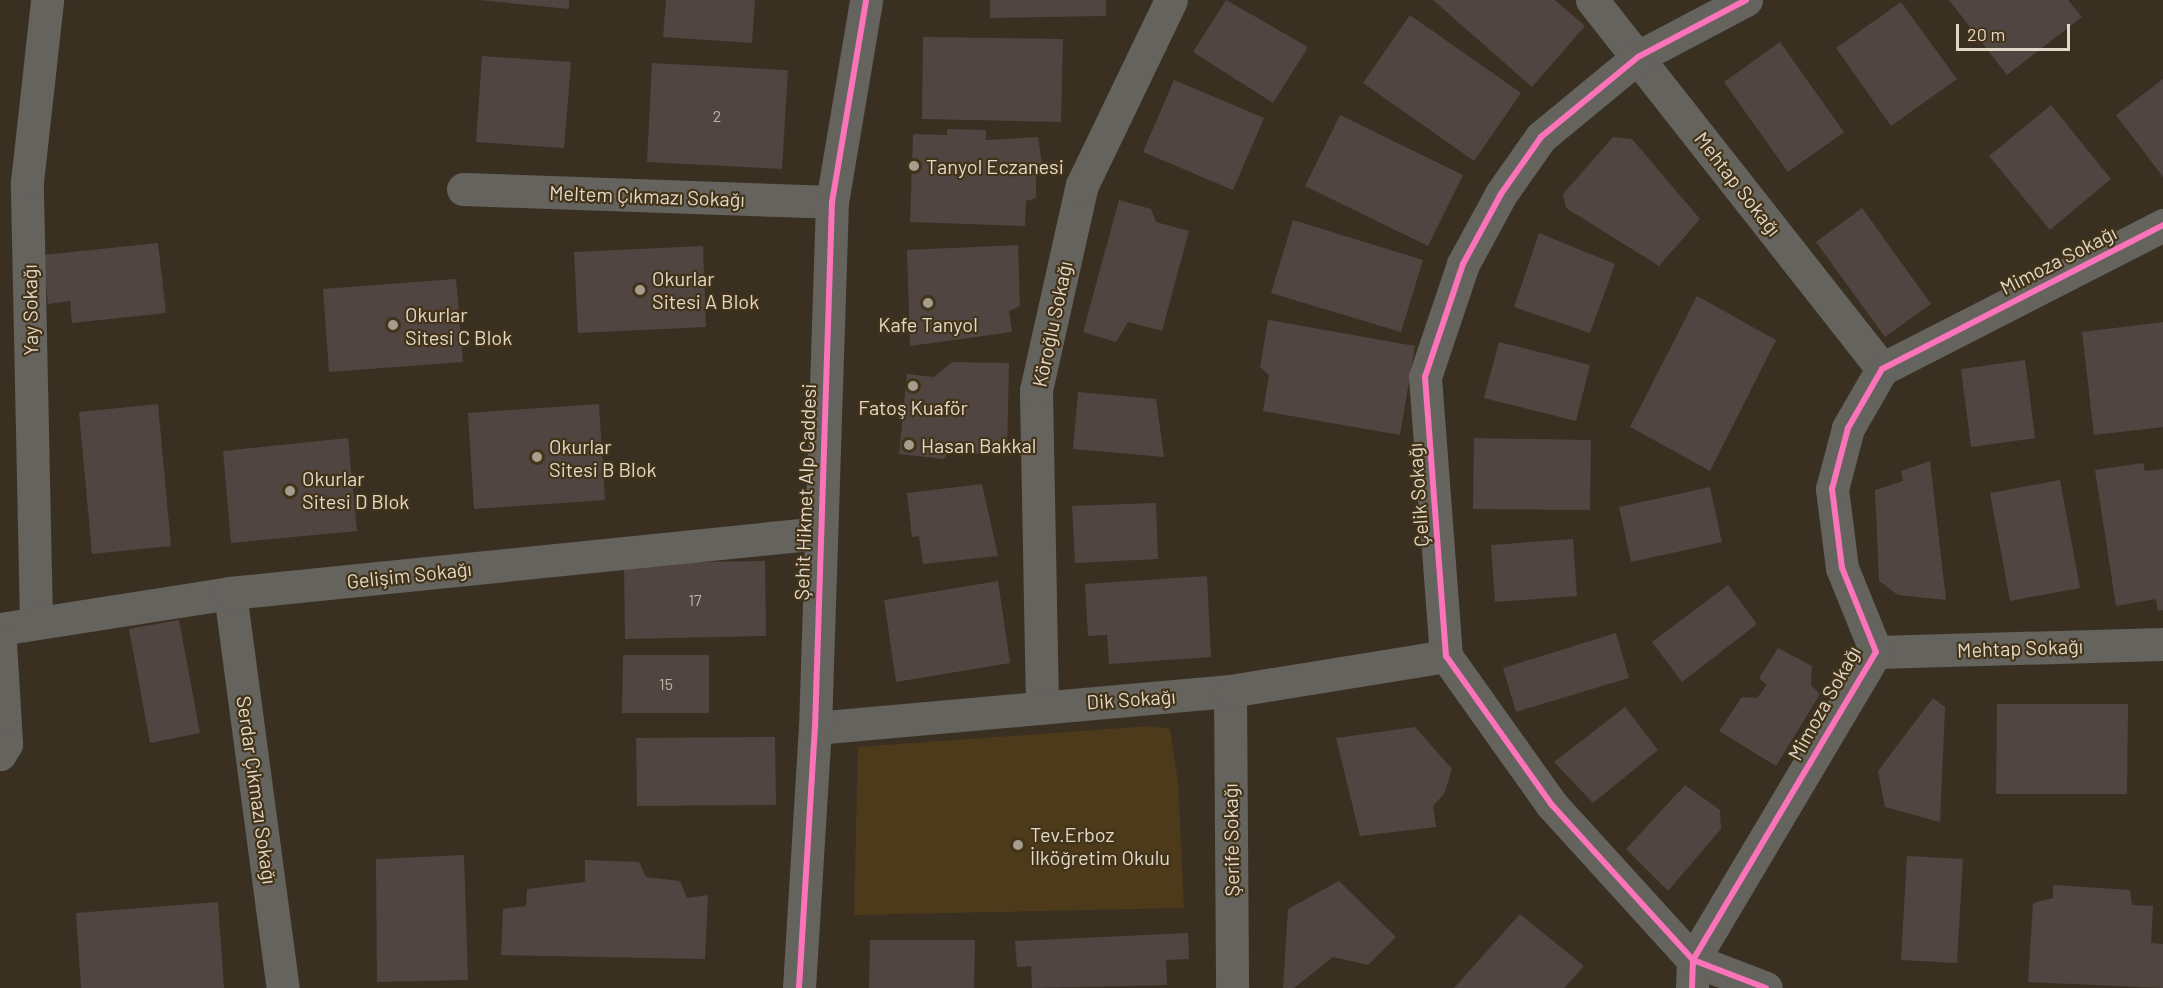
<!DOCTYPE html>
<meta charset="utf-8">
<style>
body{margin:0}
#map{position:relative;width:2163px;height:988px;overflow:hidden;background:#393022;font-family:Barlow,sans-serif}
div>[style]{position:absolute}
[style*='--x']{left:calc(var(--x)*1px);top:calc(var(--y)*1px);width:calc(var(--w)*1px);rotate:calc(var(--a)*1deg)}
.built>*{inset:0;background:#4d3a1b}
.building>*{inset:0;background:#504541}
.minor>*{height:33px;margin:-16.5px;padding:0 16.5px;transform-origin:16.5px;border-radius:16.5px;background:#65635e}
.cycleway>*{height:6px;margin:-3px;padding:0 3px;transform-origin:3px;border-radius:3px;background:#fb73b8}
.dots>*{width:16px;height:16px;translate:-50% -50%;box-sizing:border-box;border:3px solid #433318;border-radius:50%}
span{translate:-50% -50%;white-space:nowrap;text-align:center;line-height:1.15;-webkit-text-stroke:4.5px #433318;paint-order:stroke}
.number-label{font-size:16px;color:#beb3a7}
.number-label span{-webkit-text-stroke-width:0}
.poi-label{font-size:20px;color:#e2d8c9}
.left{translate:0 -50%;text-align:left}
.street-label{font-size:20px;color:#e2d8c9}
.scale{position:absolute;left:1956px;top:24px;width:114px;height:27px;box-sizing:border-box;border:3px solid #e2d8c9;border-top:0;padding-left:8px;font-size:18px;line-height:21px;white-space:nowrap;color:#e2d8c9;-webkit-text-stroke:4px #433318;paint-order:stroke}
</style>
<div id="map">
<div class="built">
<div style="clip-path:polygon(1150px 726px,1170px 729px,1178px 782px,1184px 908px,854px 915px,858px 747px)"></div>
</div>
<div class="building">
<div style="clip-path:polygon(479px 0,569px 0,569px 9px)"></div>
<div style="clip-path:polygon(666px 0,755px 0,752px 43px,663px 37px)"></div>
<div style="clip-path:polygon(990px 0,1106px 0,1106px 16px,990px 18px)"></div>
<div style="clip-path:polygon(1226px 0,1308px 47px,1273px 103px,1193px 52px)"></div>
<div style="clip-path:polygon(1433px 0,1555px 0,1585px 26px,1532px 87px)"></div>
<div style="clip-path:polygon(1949px 0,2068px 0,2082px 17px,2007px 75px)"></div>
<div style="clip-path:polygon(1901px 2px,1957px 79px,1891px 126px,1836px 48px)"></div>
<div style="clip-path:polygon(1410px 15px,1521px 93px,1474px 161px,1363px 83px)"></div>
<div style="clip-path:polygon(923px 37px,1063px 39px,1061px 122px,922px 119px)"></div>
<div style="clip-path:polygon(1780px 42px,1844px 132px,1788px 172px,1724px 82px)"></div>
<div style="clip-path:polygon(482px 56px,571px 62px,564px 148px,476px 142px)"></div>
<div style="clip-path:polygon(652px 63px,788px 70px,782px 169px,647px 162px)"></div>
<div style="clip-path:polygon(2163px 79px,2163px 177px,2116px 115px)"></div>
<div style="clip-path:polygon(1174px 80px,1264px 118px,1233px 190px,1143px 152px)"></div>
<div style="clip-path:polygon(2051px 105px,2111px 179px,2050px 230px,1989px 156px)"></div>
<div style="clip-path:polygon(1340px 115px,1463px 175px,1428px 246px,1305px 186px)"></div>
<div style="clip-path:polygon(947px 129px,986px 130px,986px 140px,1038px 137px,1043px 172px,1036px 177px,1036px 198px,1026px 201px,1025px 226px,910px 222px,913px 134px,947px 135px)"></div>
<div style="clip-path:polygon(1613px 137px,1632px 139px,1700px 219px,1659px 266px,1566px 208px,1563px 194px)"></div>
<div style="clip-path:polygon(1119px 200px,1151px 209px,1156px 222px,1189px 231px,1162px 331px,1128px 322px,1116px 342px,1083px 332px)"></div>
<div style="clip-path:polygon(1862px 208px,1931px 304px,1885px 337px,1816px 242px)"></div>
<div style="clip-path:polygon(1293px 220px,1423px 260px,1401px 332px,1271px 293px)"></div>
<div style="clip-path:polygon(1539px 233px,1615px 264px,1590px 333px,1514px 307px)"></div>
<div style="clip-path:polygon(158px 243px,166px 313px,72px 323px,70px 301px,48px 304px,43px 255px)"></div>
<div style="clip-path:polygon(1018px 245px,1020px 306px,1009px 311px,1012px 332px,910px 346px,907px 250px)"></div>
<div style="clip-path:polygon(703px 246px,706px 327px,578px 333px,574px 252px)"></div>
<div style="clip-path:polygon(456px 279px,463px 362px,329px 372px,323px 289px)"></div>
<div style="clip-path:polygon(1697px 296px,1776px 340px,1710px 471px,1630px 427px)"></div>
<div style="clip-path:polygon(1268px 320px,1415px 346px,1400px 435px,1263px 411px,1269px 375px,1260px 367px)"></div>
<div style="clip-path:polygon(2163px 322px,2163px 427px,2094px 435px,2082px 332px)"></div>
<div style="clip-path:polygon(1499px 342px,1590px 365px,1576px 421px,1484px 398px)"></div>
<div style="clip-path:polygon(2025px 360px,2035px 438px,1971px 447px,1961px 369px)"></div>
<div style="clip-path:polygon(952px 362px,1009px 363px,1007px 454px,948px 453px,944px 459px,899px 454px,907px 374px,934px 377px)"></div>
<div style="clip-path:polygon(1078px 392px,1156px 399px,1164px 457px,1073px 449px)"></div>
<div style="clip-path:polygon(158px 404px,171px 546px,92px 554px,79px 412px)"></div>
<div style="clip-path:polygon(599px 404px,605px 500px,474px 509px,468px 413px)"></div>
<div style="clip-path:polygon(348px 438px,357px 531px,231px 543px,223px 451px)"></div>
<div style="clip-path:polygon(1474px 438px,1591px 440px,1590px 510px,1473px 509px)"></div>
<div style="clip-path:polygon(1930px 461px,1946px 600px,1898px 595px,1879px 581px,1875px 490px,1903px 481px,1901px 471px)"></div>
<div style="clip-path:polygon(2143px 463px,2145px 471px,2163px 469px,2163px 610px,2158px 611px,2156px 599px,2116px 606px,2095px 470px)"></div>
<div style="clip-path:polygon(2060px 480px,2080px 588px,2010px 601px,1990px 493px)"></div>
<div style="clip-path:polygon(982px 484px,998px 556px,923px 564px,919px 536px,912px 537px,907px 493px)"></div>
<div style="clip-path:polygon(1710px 487px,1722px 542px,1631px 562px,1619px 507px)"></div>
<div style="clip-path:polygon(1156px 503px,1158px 559px,1075px 563px,1072px 506px)"></div>
<div style="clip-path:polygon(1573px 539px,1577px 596px,1495px 602px,1491px 545px)"></div>
<div style="clip-path:polygon(765px 561px,766px 636px,625px 639px,624px 563px)"></div>
<div style="clip-path:polygon(1207px 576px,1211px 657px,1109px 664px,1107px 635px,1088px 636px,1085px 584px)"></div>
<div style="clip-path:polygon(998px 581px,1010px 663px,896px 682px,884px 600px)"></div>
<div style="clip-path:polygon(1728px 585px,1757px 624px,1682px 682px,1652px 642px)"></div>
<div style="clip-path:polygon(179px 620px,200px 733px,150px 743px,129px 629px)"></div>
<div style="clip-path:polygon(1616px 633px,1629px 678px,1516px 712px,1503px 668px)"></div>
<div style="clip-path:polygon(1778px 648px,1812px 666px,1811px 685px,1820px 694px,1776px 766px,1719px 731px,1742px 697px,1757px 698px,1767px 685px,1759px 678px)"></div>
<div style="clip-path:polygon(623px 655px,709px 655px,709px 713px,622px 713px)"></div>
<div style="clip-path:polygon(1933px 698px,1945px 707px,1940px 822px,1885px 807px,1878px 771px)"></div>
<div style="clip-path:polygon(1997px 704px,2128px 704px,2127px 794px,1996px 794px)"></div>
<div style="clip-path:polygon(1625px 707px,1658px 750px,1593px 803px,1554px 762px)"></div>
<div style="clip-path:polygon(1415px 727px,1452px 769px,1444px 794px,1433px 806px,1436px 827px,1360px 836px,1336px 738px)"></div>
<div style="clip-path:polygon(775px 737px,776px 805px,637px 806px,636px 738px)"></div>
<div style="clip-path:polygon(1685px 785px,1720px 810px,1721px 829px,1668px 891px,1626px 849px)"></div>
<div style="clip-path:polygon(464px 855px,468px 980px,377px 982px,376px 859px)"></div>
<div style="clip-path:polygon(1907px 856px,1963px 859px,1957px 963px,1901px 960px)"></div>
<div style="clip-path:polygon(585px 860px,639px 862px,646px 877px,680px 881px,687px 898px,708px 895px,705px 959px,501px 955px,503px 909px,526px 906px,527px 889px,585px 882px)"></div>
<div style="clip-path:polygon(1339px 881px,1396px 937px,1368px 965px,1333px 957px,1294px 988px,1283px 988px,1288px 909px)"></div>
<div style="clip-path:polygon(2053px 885px,2130px 890px,2132px 905px,2153px 906px,2151px 943px,2163px 944px,2163px 988px,2028px 982px,2033px 903px,2053px 898px)"></div>
<div style="clip-path:polygon(218px 902px,224px 988px,81px 988px,76px 913px)"></div>
<div style="clip-path:polygon(1520px 914px,1584px 966px,1564px 988px,1454px 988px)"></div>
<div style="clip-path:polygon(1188px 933px,1189px 959px,1166px 960px,1167px 985px,1032px 988px,1031px 966px,1017px 967px,1015px 941px)"></div>
<div style="clip-path:polygon(870px 940px,975px 940px,974px 988px,869px 988px)"></div>
</div>
<div class="minor">
<div style="--x:1592;--y:0;--w:469;--a:51.8"></div>
<div style="--x:1746;--y:0;--w:122;--a:152.2"></div>
<div style="--x:1638;--y:57;--w:126;--a:140.5"></div>
<div style="--x:1541;--y:137;--w:70;--a:125.1"></div>
<div style="--x:1501;--y:194;--w:80;--a:118.5"></div>
<div style="--x:1463;--y:264;--w:119;--a:108.6"></div>
<div style="--x:1425;--y:377;--w:280;--a:85.7"></div>
<div style="--x:1446;--y:656;--w:183;--a:54.6"></div>
<div style="--x:1552;--y:805;--w:210;--a:47.7"></div>
<div style="--x:1693;--y:960;--w:78;--a:21"></div>
<div style="--x:463;--y:189;--w:369;--a:2"></div>
<div style="--x:230;--y:593;--w:399;--a:82.4"></div>
<div style="--x:36;--y:622;--w:440;--a:-91.2"></div>
<div style="--x:27;--y:182;--w:183;--a:-83.7"></div>
<div style="--x:0;--y:629;--w:233;--a:-8.9"></div>
<div style="--x:230;--y:593;--w:593;--a:-5.81"></div>
<div style="--x:0;--y:642;--w:102;--a:86.6"></div>
<div style="--x:6;--y:744;--w:12;--a:121"></div>
<div style="--x:1876;--y:652;--w:287;--a:-1.6"></div>
<div style="--x:1230;--y:691;--w:297;--a:89.6"></div>
<div style="--x:1042;--y:705;--w:315;--a:-91.1"></div>
<div style="--x:1036;--y:390;--w:210;--a:-77.4"></div>
<div style="--x:1082;--y:185;--w:205;--a:-64.3"></div>
<div style="--x:815;--y:728;--w:417;--a:-5.1"></div>
<div style="--x:1230;--y:691;--w:219;--a:-9.2"></div>
<div style="--x:799;--y:988;--w:260;--a:-86.5"></div>
<div style="--x:815;--y:728;--w:526;--a:-88.15"></div>
<div style="--x:832;--y:202;--w:205;--a:-80.4"></div>
<div style="--x:1692;--y:988;--w:28;--a:-88"></div>
<div style="--x:1693;--y:960;--w:358;--a:-59.3"></div>
<div style="--x:1876;--y:652;--w:91;--a:-112"></div>
<div style="--x:1842;--y:568;--w:80;--a:-97.2"></div>
<div style="--x:1832;--y:489;--w:63;--a:-75.3"></div>
<div style="--x:1848;--y:428;--w:68;--a:-60"></div>
<div style="--x:1882;--y:369;--w:316;--a:-27.1"></div>
</div>
<div class="cycleway">
<div style="--x:1746;--y:0;--w:122;--a:152.2"></div>
<div style="--x:1638;--y:57;--w:126;--a:140.5"></div>
<div style="--x:1541;--y:137;--w:70;--a:125.1"></div>
<div style="--x:1501;--y:194;--w:80;--a:118.5"></div>
<div style="--x:1463;--y:264;--w:119;--a:108.6"></div>
<div style="--x:1425;--y:377;--w:280;--a:85.7"></div>
<div style="--x:1446;--y:656;--w:183;--a:54.6"></div>
<div style="--x:1552;--y:805;--w:210;--a:47.7"></div>
<div style="--x:1693;--y:960;--w:78;--a:21"></div>
<div style="--x:799;--y:988;--w:260;--a:-86.5"></div>
<div style="--x:815;--y:728;--w:526;--a:-88.15"></div>
<div style="--x:832;--y:202;--w:205;--a:-80.4"></div>
<div style="--x:1692;--y:988;--w:28;--a:-88"></div>
<div style="--x:1693;--y:960;--w:358;--a:-59.3"></div>
<div style="--x:1876;--y:652;--w:91;--a:-112"></div>
<div style="--x:1842;--y:568;--w:80;--a:-97.2"></div>
<div style="--x:1832;--y:489;--w:63;--a:-75.3"></div>
<div style="--x:1848;--y:428;--w:68;--a:-60"></div>
<div style="--x:1882;--y:369;--w:316;--a:-27.1"></div>
</div>
<div class="dots">
<div style="left:914px;top:166px;background:#a79d8f"></div>
<div style="left:640px;top:290px;background:#a79d8f"></div>
<div style="left:928px;top:303px;background:#a79d8f"></div>
<div style="left:393px;top:325px;background:#a79d8f"></div>
<div style="left:913px;top:386px;background:#a79d8f"></div>
<div style="left:909px;top:445px;background:#a79d8f"></div>
<div style="left:537px;top:457px;background:#a79d8f"></div>
<div style="left:290px;top:491px;background:#a79d8f"></div>
<div style="left:1018px;top:845px;background:#a79d8f"></div>
</div>
<div class="number-label">
<span style="left:717px;top:116px">2</span>
<span style="left:695px;top:600px">17</span>
<span style="left:666px;top:684px">15</span>
</div>
<div class="poi-label">
<span class="left" style="left:926px;top:166px">Tanyol Eczanesi</span>
<span class="left" style="left:652px;top:290px">Okurlar<br>Sitesi A Blok</span>
<span class="left" style="left:405px;top:326px">Okurlar<br>Sitesi C Blok</span>
<span style="left:928px;top:324px">Kafe Tanyol</span>
<span style="left:913px;top:407px">Fatoş Kuaför</span>
<span class="left" style="left:921px;top:445px">Hasan Bakkal</span>
<span class="left" style="left:549px;top:458px">Okurlar<br>Sitesi B Blok</span>
<span class="left" style="left:302px;top:490px">Okurlar<br>Sitesi D Blok</span>
<span class="left" style="left:1030px;top:846px">Tev.Erboz<br>İlköğretim Okulu</span>
</div>
<div class="street-label">
<span style="left:1738px;top:184px;rotate:52deg">Mehtap Sokağı</span>
<span style="left:647px;top:196px;rotate:2deg">Meltem Çıkmazı Sokağı</span>
<span style="left:2058px;top:260px;rotate:-27deg">Mimoza Sokağı</span>
<span style="left:30px;top:310px;rotate:-91deg">Yay Sokağı</span>
<span style="left:1052px;top:324px;rotate:-78deg">Köroğlu Sokağı</span>
<span style="left:805px;top:492px;rotate:-88deg">Şehit Hikmet Alp Caddesi</span>
<span style="left:1418px;top:495px;rotate:-94deg">Çelik Sokağı</span>
<span style="left:409px;top:575px;rotate:-6deg">Gelişim Sokağı</span>
<span style="left:2020px;top:648px;rotate:-2deg">Mehtap Sokağı</span>
<span style="left:1131px;top:699px;rotate:-4deg">Dik Sokağı</span>
<span style="left:1824px;top:703px;rotate:-61deg">Mimoza Sokağı</span>
<span style="left:257px;top:790px;rotate:82deg">Serdar Çıkmazı Sokağı</span>
<span style="left:1231px;top:840px;rotate:-91deg">Şerife Sokağı</span>
</div>
<div class="scale">20 m</div>
</div>
